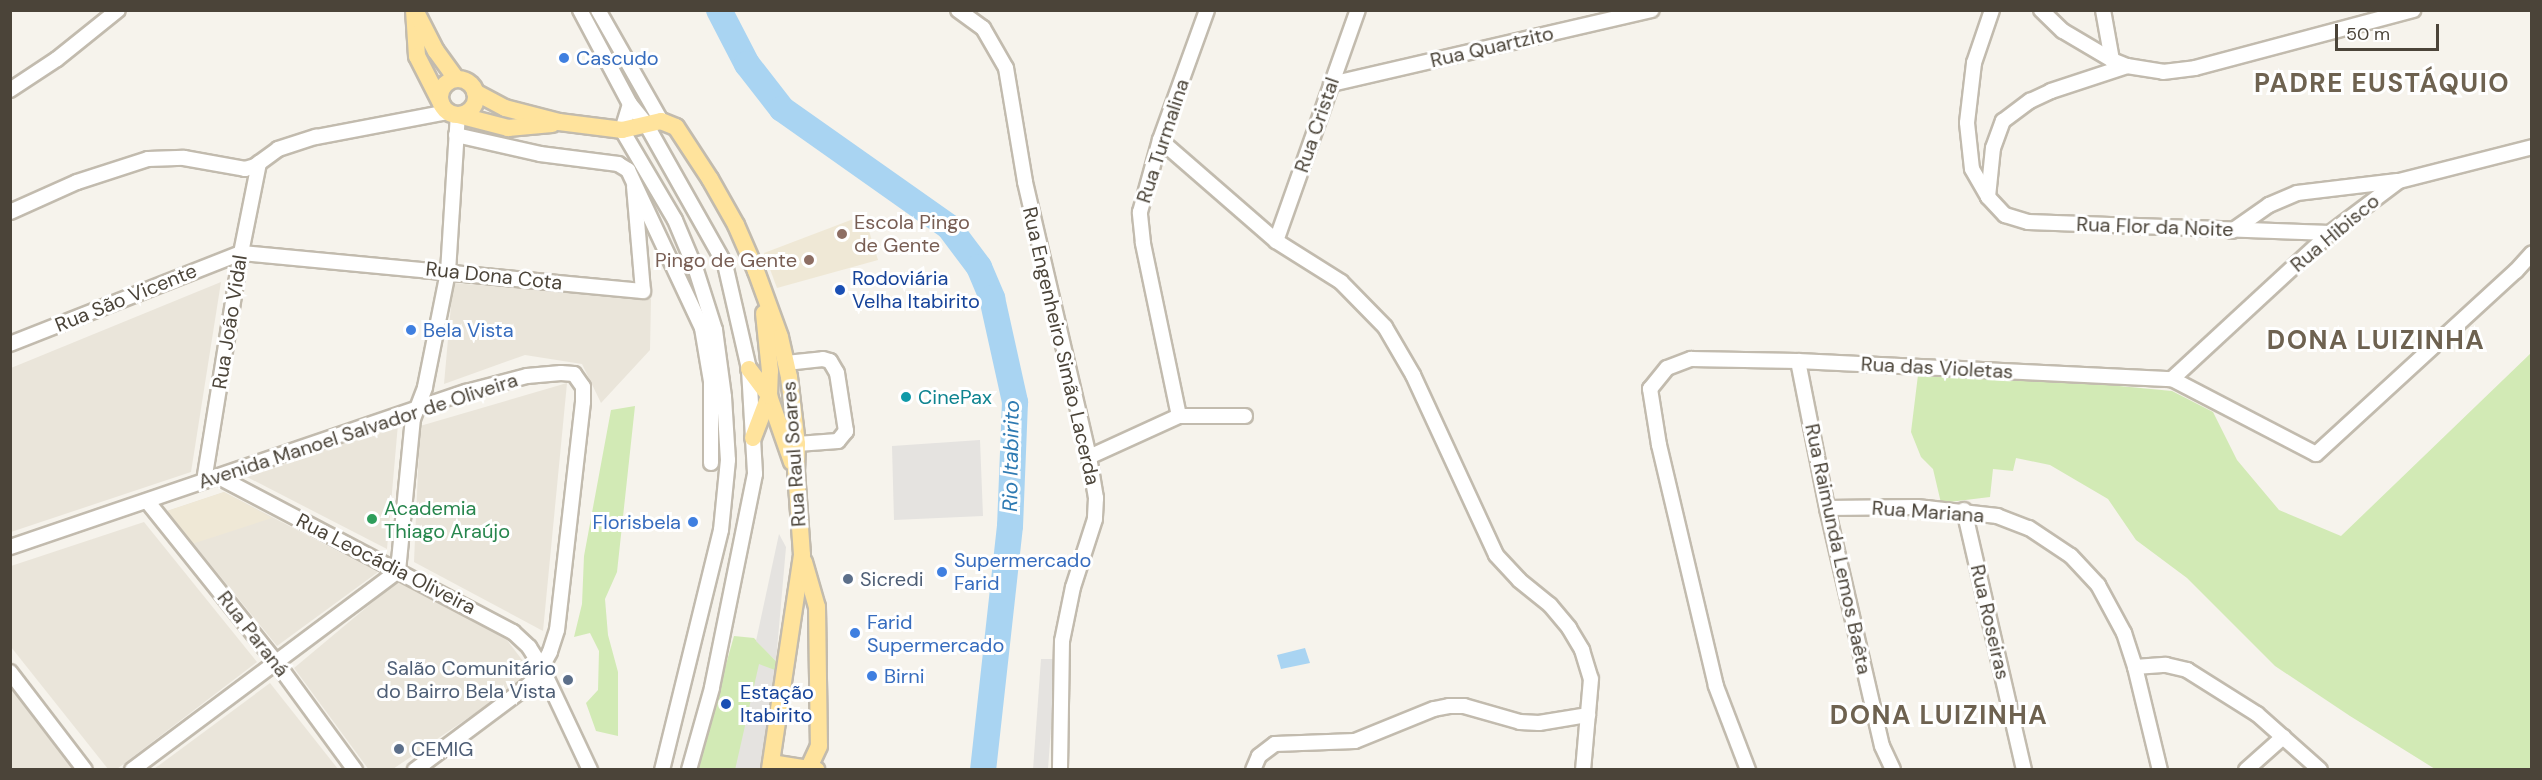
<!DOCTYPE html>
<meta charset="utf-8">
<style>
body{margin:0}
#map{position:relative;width:2542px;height:780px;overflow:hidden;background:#f6f3ec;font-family:"DM Sans",sans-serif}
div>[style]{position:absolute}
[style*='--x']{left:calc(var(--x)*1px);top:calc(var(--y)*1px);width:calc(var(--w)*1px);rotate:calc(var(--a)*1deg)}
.residential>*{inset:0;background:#eae5da}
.education>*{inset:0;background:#efe8d6}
.green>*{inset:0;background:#d2eab5}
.parking>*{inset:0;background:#e5e3e0}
.water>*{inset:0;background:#a9d4f2}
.river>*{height:26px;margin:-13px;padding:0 13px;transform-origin:13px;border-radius:13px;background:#a9d4f2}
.roads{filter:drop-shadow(2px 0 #c2bbae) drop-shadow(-2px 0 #c2bbae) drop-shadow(0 2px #c2bbae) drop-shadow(0 -2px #c2bbae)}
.minor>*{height:14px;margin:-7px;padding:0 7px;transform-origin:7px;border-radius:7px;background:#fff}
.major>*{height:16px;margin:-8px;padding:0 8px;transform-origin:8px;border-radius:8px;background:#ffe39c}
.major>.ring{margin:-8px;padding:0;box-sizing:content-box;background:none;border:16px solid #ffe39c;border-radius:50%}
.dots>*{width:16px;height:16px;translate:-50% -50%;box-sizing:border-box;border:3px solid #fff;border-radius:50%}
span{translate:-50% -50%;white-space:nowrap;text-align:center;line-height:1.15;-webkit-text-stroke:6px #fff;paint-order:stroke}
.street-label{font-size:20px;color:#4b4439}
.shop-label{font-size:20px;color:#366cbe}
.left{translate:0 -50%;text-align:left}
.right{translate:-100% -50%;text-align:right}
.education-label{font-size:20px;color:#785e54}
.transit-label{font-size:20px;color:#164399}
.culture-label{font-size:20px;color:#0d838f}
.leisure-label{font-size:20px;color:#27864d}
.service-label{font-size:20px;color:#4e5e75}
.water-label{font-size:21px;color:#2e7ab2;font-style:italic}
.district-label{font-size:26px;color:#6e6250;font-weight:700;letter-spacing:1.5px}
.frame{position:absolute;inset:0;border:12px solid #4b4439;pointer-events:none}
.scale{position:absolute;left:2335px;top:24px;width:104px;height:27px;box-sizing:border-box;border:3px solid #4b4439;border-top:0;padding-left:8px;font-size:18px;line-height:21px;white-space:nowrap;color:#4b4439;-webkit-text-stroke:4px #fff;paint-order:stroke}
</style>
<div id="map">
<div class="residential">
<div style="clip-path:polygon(221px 282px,191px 472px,11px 532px,11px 368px)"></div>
<div style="clip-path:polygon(453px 283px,651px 299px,650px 350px,601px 403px,582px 364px,525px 355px,444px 384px)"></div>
<div style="clip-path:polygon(567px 383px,543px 631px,414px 562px,420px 426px)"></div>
<div style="clip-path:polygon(398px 424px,387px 549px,247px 477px)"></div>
<div style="clip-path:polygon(224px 492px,378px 572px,277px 646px,167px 511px)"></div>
<div style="clip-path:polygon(144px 522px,257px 662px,117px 769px,108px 769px,11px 647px,11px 566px)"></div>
<div style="clip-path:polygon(398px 581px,500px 631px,533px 674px,393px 769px,369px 770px,294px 668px)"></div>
<div style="clip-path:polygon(270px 683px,338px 769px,154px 769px)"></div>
<div style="clip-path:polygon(11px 684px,76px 769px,11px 769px)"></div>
</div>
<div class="education">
<div style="clip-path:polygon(864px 215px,878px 260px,777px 288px,764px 253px)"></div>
<div style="clip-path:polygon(224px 492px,272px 518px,192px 544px,167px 511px)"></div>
</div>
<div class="green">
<div style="clip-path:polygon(2531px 353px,2531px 769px,2435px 769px,2350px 716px,2275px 666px,2187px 578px,2136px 540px,2108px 499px,2050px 465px,2016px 458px,2013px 471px,1993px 469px,1990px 497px,1941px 503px,1933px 469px,1921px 457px,1911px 432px,1918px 375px,2035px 378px,2172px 391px,2213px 412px,2237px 460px,2279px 510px,2341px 536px)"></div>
<div style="clip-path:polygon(635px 406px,617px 572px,605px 599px,608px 635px,618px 672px,618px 736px,596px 731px,586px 703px,598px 690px,599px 651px,590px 633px,574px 637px,582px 604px,584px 556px,611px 410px)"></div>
<div style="clip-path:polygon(734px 636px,754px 638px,776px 661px,762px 769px,696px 770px)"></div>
</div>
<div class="parking">
<div style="clip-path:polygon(980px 440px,983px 516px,894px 520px,892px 446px)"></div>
<div style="clip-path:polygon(779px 534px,786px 547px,776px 661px,756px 641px)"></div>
<div style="clip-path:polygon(1041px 659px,1056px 659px,1048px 769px,1033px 770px)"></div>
<div style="clip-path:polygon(759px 664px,775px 670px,762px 769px,735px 770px)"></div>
</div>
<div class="water">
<div style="clip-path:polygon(1305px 648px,1310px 663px,1281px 669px,1277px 655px)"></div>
</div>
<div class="river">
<div style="--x:719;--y:10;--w:61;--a:62.6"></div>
<div style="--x:747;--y:64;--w:57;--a:52.1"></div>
<div style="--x:782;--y:109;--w:204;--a:35.2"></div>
<div style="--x:949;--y:227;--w:50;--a:53.1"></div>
<div style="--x:979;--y:267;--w:34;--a:67"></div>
<div style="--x:992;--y:298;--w:107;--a:77.5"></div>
<div style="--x:1015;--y:402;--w:124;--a:92.3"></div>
<div style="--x:1010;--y:526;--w:245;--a:96.3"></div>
</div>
<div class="roads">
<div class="minor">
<div style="--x:580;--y:10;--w:106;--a:62"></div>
<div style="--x:630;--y:104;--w:27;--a:107"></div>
<div style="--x:622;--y:130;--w:104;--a:59.5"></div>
<div style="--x:675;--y:220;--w:54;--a:67.2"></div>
<div style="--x:696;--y:270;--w:63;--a:72.4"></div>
<div style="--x:715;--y:330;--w:68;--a:82.3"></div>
<div style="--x:724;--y:397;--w:63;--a:86.4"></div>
<div style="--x:728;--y:460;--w:70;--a:95.7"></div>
<div style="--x:721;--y:530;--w:247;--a:103.8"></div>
<div style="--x:598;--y:10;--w:128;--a:60.4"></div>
<div style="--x:958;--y:10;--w:31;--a:36"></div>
<div style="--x:983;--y:28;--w:46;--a:60.1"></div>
<div style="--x:1006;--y:68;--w:116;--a:80.5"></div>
<div style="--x:1025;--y:182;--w:282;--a:76.9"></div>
<div style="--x:1089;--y:457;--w:42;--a:80.3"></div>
<div style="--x:1096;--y:498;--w:21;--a:93"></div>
<div style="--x:1095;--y:519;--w:71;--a:107.9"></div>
<div style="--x:1073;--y:587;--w:55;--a:101.5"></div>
<div style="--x:1062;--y:641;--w:129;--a:90.9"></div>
<div style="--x:1992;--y:10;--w:56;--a:108.8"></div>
<div style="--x:1974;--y:63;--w:60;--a:96.7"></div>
<div style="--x:1967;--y:123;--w:46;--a:83.8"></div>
<div style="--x:1972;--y:169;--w:32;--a:60"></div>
<div style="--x:1988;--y:197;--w:25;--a:47"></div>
<div style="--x:2005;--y:215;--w:24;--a:17"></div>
<div style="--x:2028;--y:222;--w:302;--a:2.1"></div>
<div style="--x:2041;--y:10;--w:30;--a:44"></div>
<div style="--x:2063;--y:31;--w:57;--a:30.6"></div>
<div style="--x:2112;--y:60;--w:16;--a:22"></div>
<div style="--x:2127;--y:66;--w:36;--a:9"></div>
<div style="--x:2163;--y:72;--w:32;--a:-7"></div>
<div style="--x:2195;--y:68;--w:226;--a:-14.9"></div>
<div style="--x:2103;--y:10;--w:51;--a:79.8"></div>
<div style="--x:1331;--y:84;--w:329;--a:-13"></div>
<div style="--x:10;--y:90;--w:56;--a:-33.4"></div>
<div style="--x:57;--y:59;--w:78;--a:-38.8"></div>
<div style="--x:630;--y:104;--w:26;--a:51"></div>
<div style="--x:646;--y:124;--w:161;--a:60.6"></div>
<div style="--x:725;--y:264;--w:108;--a:77.1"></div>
<div style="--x:749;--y:369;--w:105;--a:86.7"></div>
<div style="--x:755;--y:474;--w:218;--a:101.4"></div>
<div style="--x:712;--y:688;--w:85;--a:105.7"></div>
<div style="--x:456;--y:135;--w:86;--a:12.7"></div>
<div style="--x:540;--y:154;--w:79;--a:7.3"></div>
<div style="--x:618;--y:164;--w:12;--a:31"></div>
<div style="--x:628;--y:170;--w:174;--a:64.9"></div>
<div style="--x:702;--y:328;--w:54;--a:80.4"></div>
<div style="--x:711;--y:381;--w:82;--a:90"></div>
<div style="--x:1160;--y:140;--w:154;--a:41"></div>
<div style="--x:1276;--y:241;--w:77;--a:32.2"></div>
<div style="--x:1341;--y:282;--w:63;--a:45.6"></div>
<div style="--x:1385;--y:327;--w:56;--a:59.7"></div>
<div style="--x:1413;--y:375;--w:198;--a:65.2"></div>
<div style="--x:1496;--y:555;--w:34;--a:47"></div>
<div style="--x:1519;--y:580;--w:40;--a:39"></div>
<div style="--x:1550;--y:605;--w:30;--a:50"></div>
<div style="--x:1569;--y:628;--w:26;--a:59"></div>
<div style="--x:1582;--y:650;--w:30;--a:73"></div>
<div style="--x:1591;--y:679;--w:91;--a:95"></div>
<div style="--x:1988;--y:197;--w:49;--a:-84.2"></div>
<div style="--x:1993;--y:148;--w:29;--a:-70"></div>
<div style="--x:2003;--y:121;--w:34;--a:-37"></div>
<div style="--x:2030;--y:101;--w:23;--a:-25"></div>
<div style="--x:2051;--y:91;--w:80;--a:-18.2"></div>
<div style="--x:10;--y:212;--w:73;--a:-24.1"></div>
<div style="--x:77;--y:182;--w:75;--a:-17.9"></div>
<div style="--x:148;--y:159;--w:36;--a:-2"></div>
<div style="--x:184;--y:158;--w:62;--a:10.2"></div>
<div style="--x:245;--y:169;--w:10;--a:-17"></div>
<div style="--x:255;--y:166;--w:29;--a:-36"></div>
<div style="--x:278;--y:149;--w:40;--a:-18"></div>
<div style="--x:316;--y:137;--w:133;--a:-10.8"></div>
<div style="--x:2232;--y:231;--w:45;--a:-35.1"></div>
<div style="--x:2269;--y:205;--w:30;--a:-23"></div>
<div style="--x:2297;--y:193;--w:101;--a:-6.8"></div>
<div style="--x:1276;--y:241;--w:245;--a:-70.5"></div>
<div style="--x:10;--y:344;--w:248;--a:-21.5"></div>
<div style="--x:241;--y:253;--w:404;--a:5.4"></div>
<div style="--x:643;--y:291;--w:105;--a:-94.9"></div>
<div style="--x:1798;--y:361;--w:150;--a:78.8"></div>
<div style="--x:1827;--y:508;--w:244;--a:77"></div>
<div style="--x:1882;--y:746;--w:26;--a:65"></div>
<div style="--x:786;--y:363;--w:37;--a:-6"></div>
<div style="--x:823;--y:359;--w:7;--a:16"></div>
<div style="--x:830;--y:361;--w:14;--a:60"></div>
<div style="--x:837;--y:373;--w:59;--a:81.2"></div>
<div style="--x:846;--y:431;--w:13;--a:129"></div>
<div style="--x:838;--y:441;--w:41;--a:175.8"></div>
<div style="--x:2172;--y:379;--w:215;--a:-42.7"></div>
<div style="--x:2330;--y:233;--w:86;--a:-37"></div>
<div style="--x:2399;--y:181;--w:137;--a:-14.3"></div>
<div style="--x:1179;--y:416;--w:177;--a:-101.8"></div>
<div style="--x:1143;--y:243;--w:31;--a:-96"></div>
<div style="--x:1140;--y:212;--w:75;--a:-74.5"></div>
<div style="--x:1160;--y:140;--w:138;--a:-70.1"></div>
<div style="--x:1089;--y:457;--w:99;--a:-24.5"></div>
<div style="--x:1179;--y:416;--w:66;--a:0"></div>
<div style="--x:217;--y:476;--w:335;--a:27.8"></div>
<div style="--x:513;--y:632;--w:22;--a:43"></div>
<div style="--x:529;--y:647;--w:25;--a:58"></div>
<div style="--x:542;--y:668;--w:113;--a:64.8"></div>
<div style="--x:204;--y:481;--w:231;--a:-80.8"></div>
<div style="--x:241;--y:253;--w:92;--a:-78.7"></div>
<div style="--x:147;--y:501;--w:206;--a:51.3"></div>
<div style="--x:276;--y:662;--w:134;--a:53.8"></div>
<div style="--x:1827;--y:508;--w:90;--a:-0.6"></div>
<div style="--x:1917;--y:507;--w:81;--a:6.4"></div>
<div style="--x:1997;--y:516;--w:34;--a:21"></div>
<div style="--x:2029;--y:528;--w:50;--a:33.7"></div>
<div style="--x:2071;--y:556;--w:40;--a:47"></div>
<div style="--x:2098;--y:585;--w:55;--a:61.6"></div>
<div style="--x:2124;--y:633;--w:36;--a:72"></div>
<div style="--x:2135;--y:667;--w:106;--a:76.4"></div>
<div style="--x:1964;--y:510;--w:267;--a:77"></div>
<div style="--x:10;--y:547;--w:482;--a:-18.8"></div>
<div style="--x:466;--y:392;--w:63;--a:-14.7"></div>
<div style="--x:527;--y:376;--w:34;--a:-5"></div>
<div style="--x:561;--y:373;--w:13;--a:4"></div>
<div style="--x:574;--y:374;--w:16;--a:55"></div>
<div style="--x:583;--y:387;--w:15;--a:90"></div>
<div style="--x:583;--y:402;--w:229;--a:96.5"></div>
<div style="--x:557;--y:630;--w:23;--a:108"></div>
<div style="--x:550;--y:652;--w:31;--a:119"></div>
<div style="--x:535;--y:679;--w:12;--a:138"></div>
<div style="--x:526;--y:687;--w:139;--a:143.2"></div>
<div style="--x:2135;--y:667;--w:31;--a:-4"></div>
<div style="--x:2166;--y:665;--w:22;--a:13"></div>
<div style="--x:2187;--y:670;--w:83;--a:32.2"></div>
<div style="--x:2257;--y:714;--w:84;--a:41.6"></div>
<div style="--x:10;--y:672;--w:123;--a:52.6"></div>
<div style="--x:132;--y:770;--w:332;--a:-36.8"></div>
<div style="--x:398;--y:571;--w:153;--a:-84.4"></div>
<div style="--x:413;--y:419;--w:34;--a:-69"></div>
<div style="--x:425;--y:387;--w:117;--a:-78.7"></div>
<div style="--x:448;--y:272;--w:157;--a:-86.4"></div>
<div style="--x:1253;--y:770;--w:15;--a:-67"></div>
<div style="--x:1259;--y:756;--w:20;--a:-37"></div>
<div style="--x:1275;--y:744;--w:80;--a:-2.1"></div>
<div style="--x:1355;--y:741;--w:85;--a:-22.1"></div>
<div style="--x:1434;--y:709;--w:15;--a:-11"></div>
<div style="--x:1449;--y:706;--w:15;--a:0"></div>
<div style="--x:1464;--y:706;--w:58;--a:15.9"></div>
<div style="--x:1520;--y:722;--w:19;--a:3"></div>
<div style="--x:1539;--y:723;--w:50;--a:-9.3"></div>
<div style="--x:1748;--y:770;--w:90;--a:-110.9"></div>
<div style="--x:1716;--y:686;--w:248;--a:-103.3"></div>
<div style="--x:1659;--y:445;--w:57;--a:-99.1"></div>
<div style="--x:1650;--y:389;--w:27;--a:-51"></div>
<div style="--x:1667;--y:368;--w:26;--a:-21"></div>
<div style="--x:1691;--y:359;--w:107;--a:1.1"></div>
<div style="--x:1798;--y:361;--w:374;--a:2.8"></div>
<div style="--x:2172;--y:379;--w:162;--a:27.5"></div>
<div style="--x:2316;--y:454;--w:271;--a:-42.5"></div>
<div style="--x:2516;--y:271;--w:24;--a:-48"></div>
<div style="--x:2246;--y:770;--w:50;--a:-41.7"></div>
</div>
<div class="major">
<div style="--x:414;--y:10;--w:46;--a:86.3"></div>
<div style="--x:417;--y:56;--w:55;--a:63"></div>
<div style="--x:418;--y:16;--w:39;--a:63"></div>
<div style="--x:436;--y:51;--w:34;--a:54"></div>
<div class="ring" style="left:440px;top:79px;width:20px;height:20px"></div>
<div style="--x:475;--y:92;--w:34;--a:28"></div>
<div style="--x:505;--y:108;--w:56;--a:14.5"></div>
<div style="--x:559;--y:122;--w:64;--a:7.2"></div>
<div style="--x:622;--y:130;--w:40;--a:-13"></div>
<div style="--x:661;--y:121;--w:16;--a:22"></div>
<div style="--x:676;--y:127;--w:62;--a:56.8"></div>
<div style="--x:710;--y:179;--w:53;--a:60.5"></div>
<div style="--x:736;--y:225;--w:50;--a:66.5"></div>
<div style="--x:756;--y:271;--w:70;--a:70"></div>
<div style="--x:780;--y:337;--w:41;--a:77.3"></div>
<div style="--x:789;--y:377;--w:67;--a:83.2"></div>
<div style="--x:797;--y:444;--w:27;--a:92"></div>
<div style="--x:796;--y:471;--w:84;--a:85.9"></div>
<div style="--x:802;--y:555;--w:217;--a:98.5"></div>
<div style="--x:458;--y:115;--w:52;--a:14.6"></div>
<div style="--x:508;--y:128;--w:44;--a:-5.2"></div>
<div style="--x:749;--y:369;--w:34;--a:53"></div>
<div style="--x:769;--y:396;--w:70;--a:70.8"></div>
<div style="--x:753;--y:438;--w:45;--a:-69.1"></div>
<div style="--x:769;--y:396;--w:25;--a:-88"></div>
<div style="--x:770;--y:371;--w:58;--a:-95.9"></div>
<div style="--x:804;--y:562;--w:47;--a:73.9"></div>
<div style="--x:817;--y:607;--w:139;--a:89.2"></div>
<div style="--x:819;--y:746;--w:26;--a:115"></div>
<div style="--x:771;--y:763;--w:46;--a:8.8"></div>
</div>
</div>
<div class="dots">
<div style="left:564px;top:58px;background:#3f7fe0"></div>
<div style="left:842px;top:234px;background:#8d6e63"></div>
<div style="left:809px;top:260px;background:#8d6e63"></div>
<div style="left:840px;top:290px;background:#1a4fb4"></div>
<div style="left:411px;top:330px;background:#3f7fe0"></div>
<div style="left:906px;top:397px;background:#0f9aa8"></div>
<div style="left:372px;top:519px;background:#2e9e5b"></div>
<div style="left:693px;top:522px;background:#3f7fe0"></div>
<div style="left:942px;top:572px;background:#3f7fe0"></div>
<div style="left:848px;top:579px;background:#5c6f8a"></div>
<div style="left:855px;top:633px;background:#3f7fe0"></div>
<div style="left:872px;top:676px;background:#3f7fe0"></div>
<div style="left:568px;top:680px;background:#5c6f8a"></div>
<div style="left:726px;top:704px;background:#1a4fb4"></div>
<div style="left:399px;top:749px;background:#5c6f8a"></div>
</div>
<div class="street-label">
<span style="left:1492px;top:47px;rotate:-13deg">Rua Quartzito</span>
<span style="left:1317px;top:125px;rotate:-71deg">Rua Cristal</span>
<span style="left:1163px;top:141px;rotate:-72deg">Rua Turmalina</span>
<span style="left:2155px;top:227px;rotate:2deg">Rua Flor da Noite</span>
<span style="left:2335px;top:233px;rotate:-40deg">Rua Hibisco</span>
<span style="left:494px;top:276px;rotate:6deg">Rua Dona Cota</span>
<span style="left:126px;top:298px;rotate:-22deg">Rua São Vicente</span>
<span style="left:230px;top:322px;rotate:-81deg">Rua João Vidal</span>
<span style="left:1061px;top:346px;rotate:77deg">Rua Engenheiro Simão Lacerda</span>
<span style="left:1937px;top:368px;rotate:3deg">Rua das Violetas</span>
<span style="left:358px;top:431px;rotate:-18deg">Avenida Manoel Salvador de Oliveira</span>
<span style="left:794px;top:454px;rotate:-94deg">Rua Raul Soares</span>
<span style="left:1928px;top:512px;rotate:4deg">Rua Mariana</span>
<span style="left:1838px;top:549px;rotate:78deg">Rua Raimunda Lemos Baêta</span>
<span style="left:386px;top:564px;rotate:27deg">Rua Leocádia Oliveira</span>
<span style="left:1990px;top:622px;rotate:77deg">Rua Roseiras</span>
<span style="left:253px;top:634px;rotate:52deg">Rua Paraná</span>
</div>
<div class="shop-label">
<span class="left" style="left:576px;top:58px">Cascudo</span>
<span class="left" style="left:423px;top:330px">Bela Vista</span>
<span class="right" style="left:681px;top:522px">Florisbela</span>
<span class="left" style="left:954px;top:572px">Supermercado<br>Farid</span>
<span class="left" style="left:867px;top:634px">Farid<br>Supermercado</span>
<span class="left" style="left:884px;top:676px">Birni</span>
</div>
<div class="education-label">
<span class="left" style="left:854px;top:234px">Escola Pingo<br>de Gente</span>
<span class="right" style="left:797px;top:260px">Pingo de Gente</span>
</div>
<div class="transit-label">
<span class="left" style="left:852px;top:290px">Rodoviária<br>Velha Itabirito</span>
<span class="left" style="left:740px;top:704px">Estação<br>Itabirito</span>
</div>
<div class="culture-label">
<span class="left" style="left:918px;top:397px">CinePax</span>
</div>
<div class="leisure-label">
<span class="left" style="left:384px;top:520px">Academia<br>Thiago Araújo</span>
</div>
<div class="service-label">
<span class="left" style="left:860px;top:579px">Sicredi</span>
<span class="right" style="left:556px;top:680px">Salão Comunitário<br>do Bairro Bela Vista</span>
<span class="left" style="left:411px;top:749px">CEMIG</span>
</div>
<div class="water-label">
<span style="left:1011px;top:456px;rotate:-89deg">Rio Itabirito</span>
</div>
<div class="district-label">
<span style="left:2382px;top:84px">PADRE EUSTÁQUIO</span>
<span style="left:2376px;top:341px">DONA LUIZINHA</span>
<span style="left:1939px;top:716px">DONA LUIZINHA</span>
</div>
<div class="frame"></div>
<div class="scale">50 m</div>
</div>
